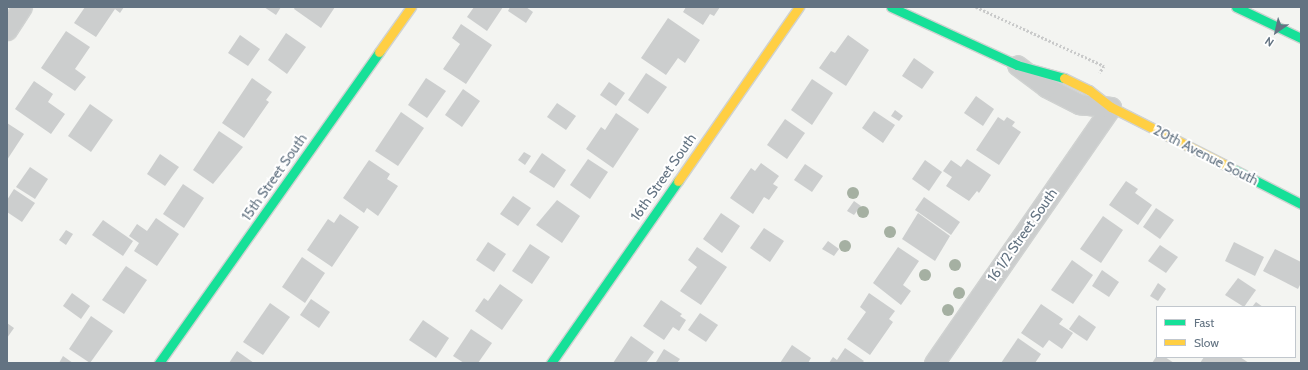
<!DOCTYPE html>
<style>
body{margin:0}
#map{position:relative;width:1308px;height:370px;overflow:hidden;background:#f3f4f1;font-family:Cabin,sans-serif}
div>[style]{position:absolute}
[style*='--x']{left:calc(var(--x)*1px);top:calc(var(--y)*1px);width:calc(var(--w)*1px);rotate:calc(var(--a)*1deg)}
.building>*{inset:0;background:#cccece}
.path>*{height:2.5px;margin-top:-1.25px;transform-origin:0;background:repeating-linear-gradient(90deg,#c9caca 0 2px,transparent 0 4px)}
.roads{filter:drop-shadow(1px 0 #d0d2d1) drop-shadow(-1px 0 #d0d2d1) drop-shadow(0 1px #d0d2d1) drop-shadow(0 -1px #d0d2d1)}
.street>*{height:19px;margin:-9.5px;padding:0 9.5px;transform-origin:9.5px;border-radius:9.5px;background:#cbcdcd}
.fast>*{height:9px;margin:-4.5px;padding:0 4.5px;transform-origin:4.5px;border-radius:4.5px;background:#16e098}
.slow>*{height:9px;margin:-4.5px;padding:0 4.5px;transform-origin:4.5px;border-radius:4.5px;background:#ffcf43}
.trees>*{width:12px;height:12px;margin:-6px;border-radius:50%;background:#a5b0a2}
span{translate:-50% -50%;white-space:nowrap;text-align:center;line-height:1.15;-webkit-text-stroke:4px #fff;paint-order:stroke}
.street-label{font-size:14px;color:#637382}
.frame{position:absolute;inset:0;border:8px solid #637382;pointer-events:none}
.legend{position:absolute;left:1156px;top:306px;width:140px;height:52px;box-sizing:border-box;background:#fff;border:1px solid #c1c7cd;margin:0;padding:5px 7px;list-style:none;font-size:12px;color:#637382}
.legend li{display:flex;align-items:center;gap:8px;height:20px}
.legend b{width:20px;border:1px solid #c1c7cd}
.north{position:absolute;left:1256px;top:12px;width:40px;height:40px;-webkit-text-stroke:3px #fff;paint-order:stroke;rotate:214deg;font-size:11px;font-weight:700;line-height:16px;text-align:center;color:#637382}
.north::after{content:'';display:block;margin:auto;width:14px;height:18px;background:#637382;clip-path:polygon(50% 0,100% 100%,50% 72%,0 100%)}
</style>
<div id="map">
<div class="building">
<div style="clip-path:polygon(85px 7px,124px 7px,120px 13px,115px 9px,96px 37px,74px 23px)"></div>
<div style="clip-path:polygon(264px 7px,281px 7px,276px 15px)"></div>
<div style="clip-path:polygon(295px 7px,335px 7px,321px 28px,294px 9px)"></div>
<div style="clip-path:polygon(474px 7px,503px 7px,487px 31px,467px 17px)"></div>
<div style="clip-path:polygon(510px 7px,526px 7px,533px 12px,526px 23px,508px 11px)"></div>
<div style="clip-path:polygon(686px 7px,720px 7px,714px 16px,710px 14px,703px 25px,683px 12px)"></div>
<div style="clip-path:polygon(668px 18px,700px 40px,685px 63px,678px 58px,666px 75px,641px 58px)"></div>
<div style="clip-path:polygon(461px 24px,492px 45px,466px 84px,443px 69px,460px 44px,452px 38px)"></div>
<div style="clip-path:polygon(66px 31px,90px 47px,75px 69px,86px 77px,75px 91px,41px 68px)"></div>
<div style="clip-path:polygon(286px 33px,306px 47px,287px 74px,268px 60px)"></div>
<div style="clip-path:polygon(240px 35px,260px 49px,248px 66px,228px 53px)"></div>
<div style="clip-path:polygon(848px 35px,869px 50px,846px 86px,819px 68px,831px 51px,835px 53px)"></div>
<div style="clip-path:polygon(914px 58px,934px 72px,922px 89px,902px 76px)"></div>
<div style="clip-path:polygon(646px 73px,667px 87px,648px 114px,628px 100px)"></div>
<div style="clip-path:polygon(252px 78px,272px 92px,266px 100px,269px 102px,244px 138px,222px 123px)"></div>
<div style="clip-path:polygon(426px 78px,446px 91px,427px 118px,408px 105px)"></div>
<div style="clip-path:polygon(812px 79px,833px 93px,812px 125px,791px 110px)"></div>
<div style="clip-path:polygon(34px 81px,53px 94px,48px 102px,65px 114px,51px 134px,15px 109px)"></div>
<div style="clip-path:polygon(609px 82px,625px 93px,616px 106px,600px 95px)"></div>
<div style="clip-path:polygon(463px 89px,480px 101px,462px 127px,445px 115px)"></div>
<div style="clip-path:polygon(976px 96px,994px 109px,983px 126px,964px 113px)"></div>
<div style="clip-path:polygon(557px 103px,576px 116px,566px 130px,547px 117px)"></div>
<div style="clip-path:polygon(90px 104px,113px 120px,91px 152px,68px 136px)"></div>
<div style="clip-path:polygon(895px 110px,903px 116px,899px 121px,891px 116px)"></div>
<div style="clip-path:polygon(874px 111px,895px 125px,883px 143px,862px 128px)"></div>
<div style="clip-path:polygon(401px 112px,424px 128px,398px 166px,375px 151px)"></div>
<div style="clip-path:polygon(616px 113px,639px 129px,613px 168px,586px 149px,601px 127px,605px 130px)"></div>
<div style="clip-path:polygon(998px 117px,1004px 121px,1007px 117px,1015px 122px,1012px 126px,1021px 132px,999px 165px,976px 150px)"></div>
<div style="clip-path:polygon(785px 119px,805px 133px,787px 159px,767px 145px)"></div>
<div style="clip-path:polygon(7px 123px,24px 134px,7px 160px)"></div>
<div style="clip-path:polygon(219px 131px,243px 147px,213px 184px,193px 170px)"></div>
<div style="clip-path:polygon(524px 152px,531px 156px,525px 165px,518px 160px)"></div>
<div style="clip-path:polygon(542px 153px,566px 170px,554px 188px,529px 172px)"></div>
<div style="clip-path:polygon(160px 154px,179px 167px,165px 186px,147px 174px)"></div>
<div style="clip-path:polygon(588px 159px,608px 172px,590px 199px,570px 185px)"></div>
<div style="clip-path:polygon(967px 159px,991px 175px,979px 193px,977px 191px,969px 201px,946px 186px,952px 177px,943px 171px,951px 160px,961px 167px)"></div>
<div style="clip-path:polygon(369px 160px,390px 174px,387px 179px,398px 186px,378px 216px,367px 208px,364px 213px,343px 198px)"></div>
<div style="clip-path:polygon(925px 160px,942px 172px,929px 191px,912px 179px)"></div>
<div style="clip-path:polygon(761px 163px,779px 176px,773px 184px,778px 187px,769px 200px,764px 197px,753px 214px,730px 198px,751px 168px,755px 171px)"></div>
<div style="clip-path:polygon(805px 164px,823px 176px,812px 192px,794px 180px)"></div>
<div style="clip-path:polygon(30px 167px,48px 179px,35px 199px,16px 187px)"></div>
<div style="clip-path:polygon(1126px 181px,1138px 189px,1135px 193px,1152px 205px,1138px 225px,1109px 205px)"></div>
<div style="clip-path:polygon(183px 184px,204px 198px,184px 228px,163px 214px)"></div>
<div style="clip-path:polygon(14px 189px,35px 203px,22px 222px,7px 212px,7px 200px)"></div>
<div style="clip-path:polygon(513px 196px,531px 208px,518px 226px,500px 214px)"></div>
<div style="clip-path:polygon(924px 197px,960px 222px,951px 235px,915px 210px)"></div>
<div style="clip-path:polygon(557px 200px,580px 216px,562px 243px,536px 225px)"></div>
<div style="clip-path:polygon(854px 201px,861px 206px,854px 215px,847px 211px)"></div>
<div style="clip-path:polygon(1156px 208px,1174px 220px,1160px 239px,1143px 227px)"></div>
<div style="clip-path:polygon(721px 213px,740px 226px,722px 253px,703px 239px)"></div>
<div style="clip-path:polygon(918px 213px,950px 236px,935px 261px,902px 239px)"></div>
<div style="clip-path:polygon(340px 214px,359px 227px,332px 267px,307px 250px,328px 219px,334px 223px)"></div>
<div style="clip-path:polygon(1103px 216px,1123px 230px,1101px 263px,1080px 249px)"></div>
<div style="clip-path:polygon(156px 218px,179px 234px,157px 266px,134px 251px,139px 243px,129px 236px,137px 224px,147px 231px)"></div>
<div style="clip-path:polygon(103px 220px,133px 241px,123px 256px,92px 235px)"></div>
<div style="clip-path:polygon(764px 228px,784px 241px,770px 262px,750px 248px)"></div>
<div style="clip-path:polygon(66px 230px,73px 234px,66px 245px,59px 240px)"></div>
<div style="clip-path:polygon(828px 241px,839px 249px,834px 256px,822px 249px)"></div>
<div style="clip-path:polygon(488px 242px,506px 254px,494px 272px,476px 260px)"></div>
<div style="clip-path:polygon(1234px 242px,1264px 257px,1255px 276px,1225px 261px)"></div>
<div style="clip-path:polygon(530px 244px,550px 257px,532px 284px,512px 271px)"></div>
<div style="clip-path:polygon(1160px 245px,1178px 257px,1166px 273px,1148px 261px)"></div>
<div style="clip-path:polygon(697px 247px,727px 267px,701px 305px,680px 291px,697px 267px,688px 260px)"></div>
<div style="clip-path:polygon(898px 247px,919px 261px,903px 285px,911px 291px,901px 305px,873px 283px)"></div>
<div style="clip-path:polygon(1275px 249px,1301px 262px,1301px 283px,1298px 289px,1263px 271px)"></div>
<div style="clip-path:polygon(302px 257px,325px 273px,305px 303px,282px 287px)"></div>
<div style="clip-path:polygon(1072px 260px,1093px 275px,1073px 304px,1051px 290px)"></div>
<div style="clip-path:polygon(126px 266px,147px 280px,124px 314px,102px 300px)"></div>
<div style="clip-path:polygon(1102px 270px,1119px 282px,1109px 297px,1092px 286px)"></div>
<div style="clip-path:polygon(1238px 278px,1256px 290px,1244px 307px,1225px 295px)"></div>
<div style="clip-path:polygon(1158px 283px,1166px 289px,1158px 301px,1150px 296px)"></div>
<div style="clip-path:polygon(500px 284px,523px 300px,502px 330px,475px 311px,484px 298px,488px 301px)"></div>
<div style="clip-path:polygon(72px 293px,90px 306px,81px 319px,63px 306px)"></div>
<div style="clip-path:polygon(869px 293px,895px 311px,889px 319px,893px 322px,870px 355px,847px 339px,866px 312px,860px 307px)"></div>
<div style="clip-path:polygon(311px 299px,330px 312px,319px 328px,300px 315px)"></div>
<div style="clip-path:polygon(661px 300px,682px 314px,680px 316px,686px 320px,679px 331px,673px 327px,664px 340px,643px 326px)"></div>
<div style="clip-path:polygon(1256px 302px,1263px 307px,1252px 307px)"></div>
<div style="clip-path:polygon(270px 303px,290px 317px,263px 355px,243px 342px)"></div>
<div style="clip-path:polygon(1041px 304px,1063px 319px,1059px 324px,1073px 333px,1062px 349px,1049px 340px,1043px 348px,1021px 333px)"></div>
<div style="clip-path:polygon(700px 313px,718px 325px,706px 342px,688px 330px)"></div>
<div style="clip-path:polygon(1079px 315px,1096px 327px,1087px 341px,1069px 329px)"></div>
<div style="clip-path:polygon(91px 316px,113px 331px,90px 363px,69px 349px)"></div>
<div style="clip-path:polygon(423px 320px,449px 338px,436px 358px,409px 340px)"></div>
<div style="clip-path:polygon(7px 323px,14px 328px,7px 338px)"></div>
<div style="clip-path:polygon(471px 329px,492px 343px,478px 363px,464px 363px,453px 356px)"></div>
<div style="clip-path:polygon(631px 336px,654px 352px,646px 363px,613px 363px)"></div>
<div style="clip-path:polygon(1018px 338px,1041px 354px,1035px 363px,1001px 363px)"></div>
<div style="clip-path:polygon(792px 345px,811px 358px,808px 363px,780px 363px)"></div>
<div style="clip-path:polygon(845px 348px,864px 361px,862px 363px,829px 363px,833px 357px,837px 360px)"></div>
<div style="clip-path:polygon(664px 349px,680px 359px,677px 363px,656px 362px)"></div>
<div style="clip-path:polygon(237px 351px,254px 363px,229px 363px)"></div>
<div style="clip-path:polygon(63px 356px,73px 363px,59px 363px)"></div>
<div style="clip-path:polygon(1156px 357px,1165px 357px,1174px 363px,1152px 363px)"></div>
<div style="clip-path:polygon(1204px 357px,1240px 357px,1249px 363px,1200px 363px)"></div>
</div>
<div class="path">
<div style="--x:976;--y:7;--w:141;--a:24.7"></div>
<div style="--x:1104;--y:66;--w:8;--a:120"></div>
</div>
<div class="roads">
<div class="street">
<div style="--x:7;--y:30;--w:27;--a:-57"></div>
<div style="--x:934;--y:363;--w:311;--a:-55.3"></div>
<div style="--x:1111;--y:107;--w:32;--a:-175"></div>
<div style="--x:1079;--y:104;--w:37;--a:-153"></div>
<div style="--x:1046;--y:87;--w:36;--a:-143"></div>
</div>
<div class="fast">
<div style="--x:891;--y:7;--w:139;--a:24.7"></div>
<div style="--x:1017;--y:65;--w:49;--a:15.5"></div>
<div style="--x:1236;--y:7;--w:72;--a:25.5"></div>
<div style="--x:1231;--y:168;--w:79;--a:27.2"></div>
<div style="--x:159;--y:363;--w:381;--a:-54.7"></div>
<div style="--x:551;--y:363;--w:222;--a:-55.1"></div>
</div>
<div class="slow">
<div style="--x:379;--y:52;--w:55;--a:-54.6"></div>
<div style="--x:1064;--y:78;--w:28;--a:26"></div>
<div style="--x:1089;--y:90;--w:28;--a:38"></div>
<div style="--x:1111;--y:107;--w:135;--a:26.9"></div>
<div style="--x:678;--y:181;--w:212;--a:-55.2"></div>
</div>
</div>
<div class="trees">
<div style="left:853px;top:193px"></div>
<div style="left:863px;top:212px"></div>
<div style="left:890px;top:232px"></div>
<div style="left:845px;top:246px"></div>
<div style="left:955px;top:265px"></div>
<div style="left:925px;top:275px"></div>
<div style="left:959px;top:293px"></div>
<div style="left:948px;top:310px"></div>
</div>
<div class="street-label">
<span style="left:1206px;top:155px;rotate:27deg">20th Avenue South</span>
<span style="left:274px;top:177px;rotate:-55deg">15th Street South</span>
<span style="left:663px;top:177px;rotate:-55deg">16th Street South</span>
<span style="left:1022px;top:235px;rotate:-55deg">16 1/2 Street South</span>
</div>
<div class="frame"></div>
<ul class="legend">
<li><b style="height:5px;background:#16e098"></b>Fast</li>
<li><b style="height:5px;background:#ffcf43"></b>Slow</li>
</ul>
<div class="north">N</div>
</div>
